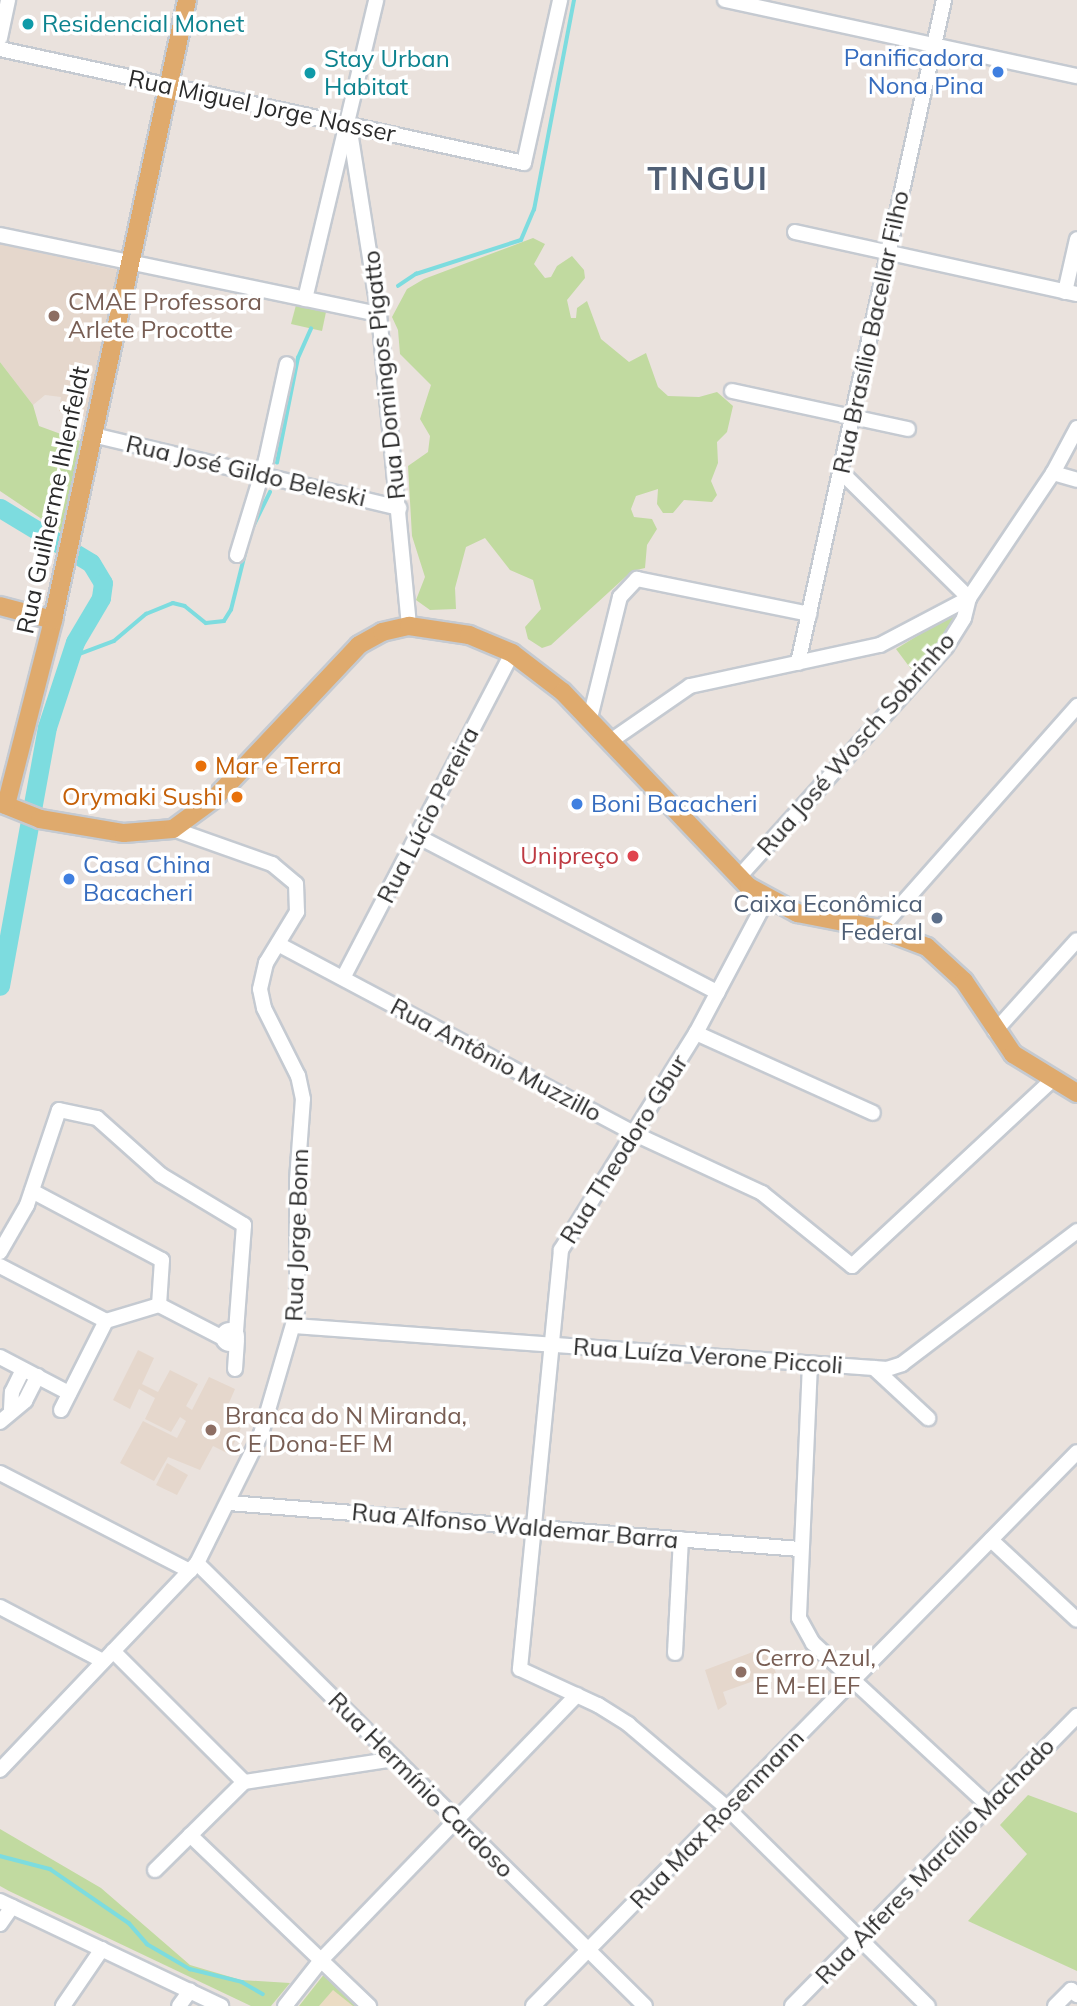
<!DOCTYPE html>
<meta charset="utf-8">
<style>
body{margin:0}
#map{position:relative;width:1077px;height:2006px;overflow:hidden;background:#eae2dd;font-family:Mulish,sans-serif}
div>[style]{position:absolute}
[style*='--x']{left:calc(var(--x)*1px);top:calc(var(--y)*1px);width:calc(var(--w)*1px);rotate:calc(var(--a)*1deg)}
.education>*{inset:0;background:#e5d7cc}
.green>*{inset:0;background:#c1daa0}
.sand>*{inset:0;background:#ebdcc4}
.stream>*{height:3.5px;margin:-1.75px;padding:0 1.75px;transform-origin:1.75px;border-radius:1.75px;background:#7ddcdf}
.river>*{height:19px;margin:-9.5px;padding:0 9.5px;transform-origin:9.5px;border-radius:9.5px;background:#7ddcdf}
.roads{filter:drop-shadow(2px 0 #c5cad1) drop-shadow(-2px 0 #c5cad1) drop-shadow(0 2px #c5cad1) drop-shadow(0 -2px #c5cad1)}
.minor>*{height:14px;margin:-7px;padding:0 7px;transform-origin:7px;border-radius:7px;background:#fff}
.minor>.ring{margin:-7px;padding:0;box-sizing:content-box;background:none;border:14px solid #fff;border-radius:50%}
.major>*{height:18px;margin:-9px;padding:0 9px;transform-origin:9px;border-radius:9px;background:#dfaa6d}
.dots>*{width:19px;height:19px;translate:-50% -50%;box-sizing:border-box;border:4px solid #fff;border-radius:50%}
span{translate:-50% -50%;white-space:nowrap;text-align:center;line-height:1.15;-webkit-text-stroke:7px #fff;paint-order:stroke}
.culture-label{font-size:24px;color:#0d838f}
.left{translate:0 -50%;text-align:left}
.shop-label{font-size:24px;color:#366cbe}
.right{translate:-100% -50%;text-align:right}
.street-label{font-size:24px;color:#2a2a2a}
.education-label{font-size:24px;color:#785e54}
.food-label{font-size:24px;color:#c56008}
.health-label{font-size:24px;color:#be3a42}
.service-label{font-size:24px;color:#4e5e75}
.district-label{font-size:32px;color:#505f75;font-weight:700;letter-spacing:2px}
</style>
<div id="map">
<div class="education">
<div style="clip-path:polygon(0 244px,119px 270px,86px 417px,59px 411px,61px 397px,45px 395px,33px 405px,0 362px)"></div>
<div style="clip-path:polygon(138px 1350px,154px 1358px,142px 1384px,158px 1392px,170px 1370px,198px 1384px,186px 1406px,192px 1410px,209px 1377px,235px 1389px,229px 1403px,248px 1413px,229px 1454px,213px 1446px,200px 1470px,168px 1457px,154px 1481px,120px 1463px,143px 1421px,177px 1438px,186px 1421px,180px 1417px,171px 1432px,145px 1419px,155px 1398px,139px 1389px,130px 1409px,113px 1400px)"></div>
<div style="clip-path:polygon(167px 1463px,188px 1475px,177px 1495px,156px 1485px)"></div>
<div style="clip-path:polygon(766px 1647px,776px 1673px,723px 1692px,727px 1704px,718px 1710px,705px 1670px)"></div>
</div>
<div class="green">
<div style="clip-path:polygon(533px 238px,545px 244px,534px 264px,545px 278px,551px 277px,557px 266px,572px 256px,584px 270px,585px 278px,567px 300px,571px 318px,576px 318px,577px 308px,587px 301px,601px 339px,629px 362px,646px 353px,658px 387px,668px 396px,699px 397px,717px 392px,733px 406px,727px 432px,717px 442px,718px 463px,711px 481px,717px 495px,712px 502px,684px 500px,673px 513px,663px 513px,657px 504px,658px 489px,636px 496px,631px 509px,634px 517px,652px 519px,657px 529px,647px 545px,645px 568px,632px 571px,551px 645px,542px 648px,528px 639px,525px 627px,541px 609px,533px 580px,510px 570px,485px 538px,466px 547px,455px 588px,456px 609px,430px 610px,416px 600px,425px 577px,412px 536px,408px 466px,428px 452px,430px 436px,420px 419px,431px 385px,400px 354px,398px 330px,392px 317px,407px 289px,424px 279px)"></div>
<div style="clip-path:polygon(296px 305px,326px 312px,322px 331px,291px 324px)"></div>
<div style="clip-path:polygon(0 362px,33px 405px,39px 426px,80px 441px,64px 534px,0 491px)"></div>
<div style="clip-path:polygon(959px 610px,942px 643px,914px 673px,896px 649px)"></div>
<div style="clip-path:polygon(1028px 1795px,1077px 1813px,1077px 1971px,968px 1921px,1027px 1854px,1000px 1825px)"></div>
<div style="clip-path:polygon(0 1829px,101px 1888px,190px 1965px,241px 1980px,290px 1983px,271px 2006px,251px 2006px,9px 1891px,0 1886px)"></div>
<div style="clip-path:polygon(325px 1973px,358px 2006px,299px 2006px)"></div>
</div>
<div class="sand">
<div style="clip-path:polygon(333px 1990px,353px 2006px,319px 2006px)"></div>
</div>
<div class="stream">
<div style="--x:398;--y:286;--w:22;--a:-34"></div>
<div style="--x:416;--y:274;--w:110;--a:-17.9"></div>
<div style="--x:521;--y:240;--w:33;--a:-67"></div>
<div style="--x:534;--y:210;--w:214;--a:-79.2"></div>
<div style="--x:277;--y:463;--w:107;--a:-78.7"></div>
<div style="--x:298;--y:358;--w:32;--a:-66"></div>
<div style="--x:251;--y:531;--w:43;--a:-64"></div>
<div style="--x:69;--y:658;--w:48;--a:-20.7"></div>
<div style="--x:114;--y:641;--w:42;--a:-40.2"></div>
<div style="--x:146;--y:614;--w:29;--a:-22"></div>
<div style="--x:173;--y:603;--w:12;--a:14"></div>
<div style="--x:185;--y:606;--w:27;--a:39"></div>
<div style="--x:206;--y:623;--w:18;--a:-6"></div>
<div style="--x:224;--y:621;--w:13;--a:-58"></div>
<div style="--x:231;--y:610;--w:74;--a:-76"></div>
<div style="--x:0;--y:1856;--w:52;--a:14.6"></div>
<div style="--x:50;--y:1869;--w:96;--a:34.4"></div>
<div style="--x:129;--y:1923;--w:28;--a:49"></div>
<div style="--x:147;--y:1944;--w:50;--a:30.2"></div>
<div style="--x:190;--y:1969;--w:54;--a:14"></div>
<div style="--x:242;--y:1982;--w:24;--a:30"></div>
</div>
<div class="river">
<div style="--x:0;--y:508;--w:106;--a:31.1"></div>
<div style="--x:91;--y:563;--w:23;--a:59"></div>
<div style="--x:103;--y:583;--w:15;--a:98"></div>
<div style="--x:101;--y:598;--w:51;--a:120.6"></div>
<div style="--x:75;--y:642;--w:89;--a:108.2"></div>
<div style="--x:47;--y:727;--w:263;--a:100.3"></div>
</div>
<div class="roads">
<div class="minor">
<div style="--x:725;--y:0;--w:360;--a:12.2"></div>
<div style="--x:0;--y:38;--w:39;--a:-78"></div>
<div style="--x:0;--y:49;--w:536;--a:12.27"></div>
<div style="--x:524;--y:163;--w:167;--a:-77.5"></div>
<div style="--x:349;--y:125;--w:191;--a:81"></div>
<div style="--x:379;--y:314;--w:313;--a:84.5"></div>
<div style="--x:795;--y:232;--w:289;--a:12.4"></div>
<div style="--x:0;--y:235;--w:387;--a:11.8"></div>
<div style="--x:1065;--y:292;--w:54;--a:-77.2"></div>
<div style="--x:305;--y:299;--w:307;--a:-76.6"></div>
<div style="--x:732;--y:391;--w:180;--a:12.2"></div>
<div style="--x:93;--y:435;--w:315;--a:13.4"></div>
<div style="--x:1053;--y:473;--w:25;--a:16"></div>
<div style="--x:237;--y:555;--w:99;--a:-73"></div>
<div style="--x:266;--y:460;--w:98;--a:-77.7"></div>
<div style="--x:798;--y:663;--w:679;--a:-77.58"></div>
<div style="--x:590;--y:718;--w:125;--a:-76.1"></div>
<div style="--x:620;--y:597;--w:25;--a:-47"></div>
<div style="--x:637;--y:579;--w:176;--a:11.5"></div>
<div style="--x:612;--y:740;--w:95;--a:-34.7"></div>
<div style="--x:690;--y:686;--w:194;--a:-12.2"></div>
<div style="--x:880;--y:645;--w:101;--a:-27.8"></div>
<div style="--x:969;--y:598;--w:181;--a:-135.4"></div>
<div style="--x:417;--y:836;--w:339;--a:27.5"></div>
<div style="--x:738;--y:878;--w:311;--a:-48"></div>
<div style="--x:946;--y:647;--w:34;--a:-58"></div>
<div style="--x:964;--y:618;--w:21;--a:-76"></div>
<div style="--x:969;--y:598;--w:151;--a:-56.1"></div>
<div style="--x:1053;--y:473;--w:51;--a:-61.9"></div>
<div style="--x:767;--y:899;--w:152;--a:117.9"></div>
<div style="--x:696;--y:1033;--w:256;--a:121.9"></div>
<div style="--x:561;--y:1250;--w:421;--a:95.6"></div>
<div style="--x:520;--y:1669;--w:86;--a:24.8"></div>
<div style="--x:598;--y:1705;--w:36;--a:32"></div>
<div style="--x:628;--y:1724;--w:130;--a:40.3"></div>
<div style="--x:727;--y:1808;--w:282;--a:44.6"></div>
<div style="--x:880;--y:929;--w:298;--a:-48.5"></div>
<div style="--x:278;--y:944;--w:402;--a:28"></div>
<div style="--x:633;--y:1133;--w:142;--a:24.9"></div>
<div style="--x:762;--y:1193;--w:116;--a:39"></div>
<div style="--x:852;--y:1266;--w:273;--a:-42.9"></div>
<div style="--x:343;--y:978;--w:366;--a:-62.5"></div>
<div style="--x:995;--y:1031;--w:122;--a:-48"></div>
<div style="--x:696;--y:1033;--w:194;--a:24.3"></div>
<div style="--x:32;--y:1191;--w:147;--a:28"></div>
<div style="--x:162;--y:1260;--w:45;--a:93.8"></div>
<div style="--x:0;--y:1252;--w:54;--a:-60.1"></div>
<div style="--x:27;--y:1205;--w:100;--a:-71.4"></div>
<div style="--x:59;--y:1110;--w:39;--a:12"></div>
<div style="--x:97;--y:1118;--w:86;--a:41.7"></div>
<div style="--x:161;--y:1175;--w:97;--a:31.1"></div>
<div style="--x:244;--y:1225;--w:107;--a:94.3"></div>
<div style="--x:0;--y:1266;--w:119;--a:27.4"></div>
<div style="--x:294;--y:1326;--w:595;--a:4.15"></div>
<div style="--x:887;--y:1369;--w:16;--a:-18"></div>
<div style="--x:902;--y:1364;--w:220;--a:-37.2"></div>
<div class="ring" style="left:223px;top:1330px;width:0;height:0"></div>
<div style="--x:0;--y:1357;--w:78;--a:27.6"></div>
<div style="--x:810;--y:1364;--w:254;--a:92.5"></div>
<div style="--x:799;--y:1618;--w:29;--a:61"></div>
<div style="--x:813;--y:1643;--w:240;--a:42.8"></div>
<div style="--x:874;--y:1368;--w:74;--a:42.8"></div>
<div style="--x:235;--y:1369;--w:28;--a:-86"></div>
<div style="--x:11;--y:1409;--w:17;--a:-87"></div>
<div style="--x:12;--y:1392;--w:25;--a:-64"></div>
<div style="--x:61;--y:1410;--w:100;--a:-63.2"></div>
<div style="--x:106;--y:1321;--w:55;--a:-16.8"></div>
<div style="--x:159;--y:1305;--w:72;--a:27.3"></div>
<div style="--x:0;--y:1422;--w:33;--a:-40"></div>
<div style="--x:25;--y:1401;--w:28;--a:-63"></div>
<div style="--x:0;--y:1473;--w:214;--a:27.3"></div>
<div style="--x:229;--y:1503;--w:573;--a:4.61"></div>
<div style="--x:991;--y:1540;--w:117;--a:42.9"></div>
<div style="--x:197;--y:1563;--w:630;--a:44.68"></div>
<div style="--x:0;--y:1607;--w:116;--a:27.7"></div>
<div style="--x:113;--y:1651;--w:185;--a:45"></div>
<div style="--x:675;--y:1653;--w:114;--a:-87"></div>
<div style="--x:0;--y:1770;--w:286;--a:-46.4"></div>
<div style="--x:197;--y:1563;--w:144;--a:-63.6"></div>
<div style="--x:261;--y:1434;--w:128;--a:-73.7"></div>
<div style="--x:297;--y:1311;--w:131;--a:-90"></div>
<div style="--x:297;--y:1180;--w:81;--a:-85.8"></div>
<div style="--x:303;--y:1099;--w:24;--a:-102"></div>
<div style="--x:298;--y:1076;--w:76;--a:-116.6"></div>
<div style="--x:264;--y:1008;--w:19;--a:-102"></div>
<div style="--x:260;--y:989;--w:27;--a:-77"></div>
<div style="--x:266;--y:963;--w:60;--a:-58.7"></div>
<div style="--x:297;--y:912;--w:28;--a:-92"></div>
<div style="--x:296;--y:884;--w:31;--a:-140"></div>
<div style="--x:272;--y:864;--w:105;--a:-160.5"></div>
<div style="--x:190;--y:1835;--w:248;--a:43.7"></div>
<div style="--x:155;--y:1870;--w:125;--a:-44.7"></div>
<div style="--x:244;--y:1782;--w:153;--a:-8.7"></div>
<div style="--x:0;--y:1901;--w:245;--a:25.4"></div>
<div style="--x:0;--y:1924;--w:21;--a:-55"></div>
<div style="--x:63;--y:2006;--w:69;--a:-55.6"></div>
<div style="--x:179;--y:2006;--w:19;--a:-54"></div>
<div style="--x:285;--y:2006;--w:60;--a:-51.8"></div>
<div style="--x:322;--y:1959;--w:367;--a:-46"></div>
<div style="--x:533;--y:2006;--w:776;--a:-45.52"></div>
<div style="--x:792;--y:2006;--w:407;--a:-45.5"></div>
<div style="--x:1055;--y:2006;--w:23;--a:-45"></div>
<div style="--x:1071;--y:1990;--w:8;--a:40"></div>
</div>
<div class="major">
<div style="--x:0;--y:606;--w:55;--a:14.8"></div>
<div style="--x:0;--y:803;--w:43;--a:21.8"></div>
<div style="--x:40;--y:819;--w:85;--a:9.5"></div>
<div style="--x:124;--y:833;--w:49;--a:-4.7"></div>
<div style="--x:173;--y:829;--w:52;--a:-36.4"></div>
<div style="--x:215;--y:798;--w:210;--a:-46.7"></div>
<div style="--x:359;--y:645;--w:26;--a:-29"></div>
<div style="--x:382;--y:632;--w:28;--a:-13"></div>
<div style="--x:409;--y:626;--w:61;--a:8.5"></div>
<div style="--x:469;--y:635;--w:47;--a:22.7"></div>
<div style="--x:512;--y:653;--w:64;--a:37.4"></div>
<div style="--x:563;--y:692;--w:269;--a:46.4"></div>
<div style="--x:749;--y:887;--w:55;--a:28.4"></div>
<div style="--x:797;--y:913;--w:85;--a:10.9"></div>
<div style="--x:880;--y:929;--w:50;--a:21"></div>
<div style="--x:927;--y:947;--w:50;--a:42.6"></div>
<div style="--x:964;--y:981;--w:88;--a:56.1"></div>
<div style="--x:1013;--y:1054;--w:75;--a:31.4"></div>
<div style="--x:6;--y:805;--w:191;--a:-75.7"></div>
<div style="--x:53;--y:620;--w:634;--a:-77.8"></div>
</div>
</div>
<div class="dots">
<div style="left:28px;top:24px;background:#0f9aa8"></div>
<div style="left:998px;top:72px;background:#3f7fe0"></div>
<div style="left:310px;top:73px;background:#0f9aa8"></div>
<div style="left:54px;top:316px;background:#8d6e63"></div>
<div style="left:201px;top:766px;background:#e8710a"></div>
<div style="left:237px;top:797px;background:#e8710a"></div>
<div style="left:577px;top:804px;background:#3f7fe0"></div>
<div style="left:633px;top:856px;background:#e0444e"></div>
<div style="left:69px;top:879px;background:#3f7fe0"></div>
<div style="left:937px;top:918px;background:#5c6f8a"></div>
<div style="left:211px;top:1430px;background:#8d6e63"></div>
<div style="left:741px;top:1672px;background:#8d6e63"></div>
</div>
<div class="culture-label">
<span class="left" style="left:42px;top:24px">Residencial Monet</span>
<span class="left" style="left:324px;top:73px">Stay Urban<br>Habitat</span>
</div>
<div class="shop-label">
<span class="right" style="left:984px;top:72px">Panificadora<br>Nona Pina</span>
<span class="left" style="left:591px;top:804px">Boni Bacacheri</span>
<span class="left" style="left:83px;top:879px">Casa China<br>Bacacheri</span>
</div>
<div class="street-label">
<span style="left:262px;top:106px;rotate:12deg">Rua Miguel Jorge Nasser</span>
<span style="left:871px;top:332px;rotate:-78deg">Rua Brasílio Bacellar Filho</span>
<span style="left:384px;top:375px;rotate:-96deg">Rua Domingos Pigatto</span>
<span style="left:246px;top:471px;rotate:13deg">Rua José Gildo Beleski</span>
<span style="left:53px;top:500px;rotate:-78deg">Rua Guilherme Ihlenfeldt</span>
<span style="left:856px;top:744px;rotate:-49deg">Rua José Wosch Sobrinho</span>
<span style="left:428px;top:815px;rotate:-63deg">Rua Lúcio Pereira</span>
<span style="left:496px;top:1060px;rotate:28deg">Rua Antônio Muzzillo</span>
<span style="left:624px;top:1149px;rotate:-58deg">Rua Theodoro Gbur</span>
<span style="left:297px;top:1235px;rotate:-88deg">Rua Jorge Bonn</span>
<span style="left:708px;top:1356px;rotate:4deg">Rua Luíza Verone Piccoli</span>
<span style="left:515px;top:1526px;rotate:5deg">Rua Alfonso Waldemar Barra</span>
<span style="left:421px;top:1785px;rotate:45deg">Rua Hermínio Cardoso</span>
<span style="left:717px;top:1819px;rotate:-46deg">Rua Max Rosenmann</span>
<span style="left:935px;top:1861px;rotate:-46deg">Rua Alferes Marcílio Machado</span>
</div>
<div class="education-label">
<span class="left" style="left:68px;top:316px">CMAE Professora<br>Arlete Procotte</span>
<span class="left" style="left:225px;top:1430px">Branca do N Miranda,<br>C E Dona-EF M</span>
<span class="left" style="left:755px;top:1672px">Cerro Azul,<br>E M-EI EF</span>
</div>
<div class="food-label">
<span class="left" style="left:215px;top:766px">Mar e Terra</span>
<span class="right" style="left:223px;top:797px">Orymaki Sushi</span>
</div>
<div class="health-label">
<span class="right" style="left:619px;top:856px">Unipreço</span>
</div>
<div class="service-label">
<span class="right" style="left:923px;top:918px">Caixa Econômica<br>Federal</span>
</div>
<div class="district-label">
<span style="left:708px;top:178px">TINGUI</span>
</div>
</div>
